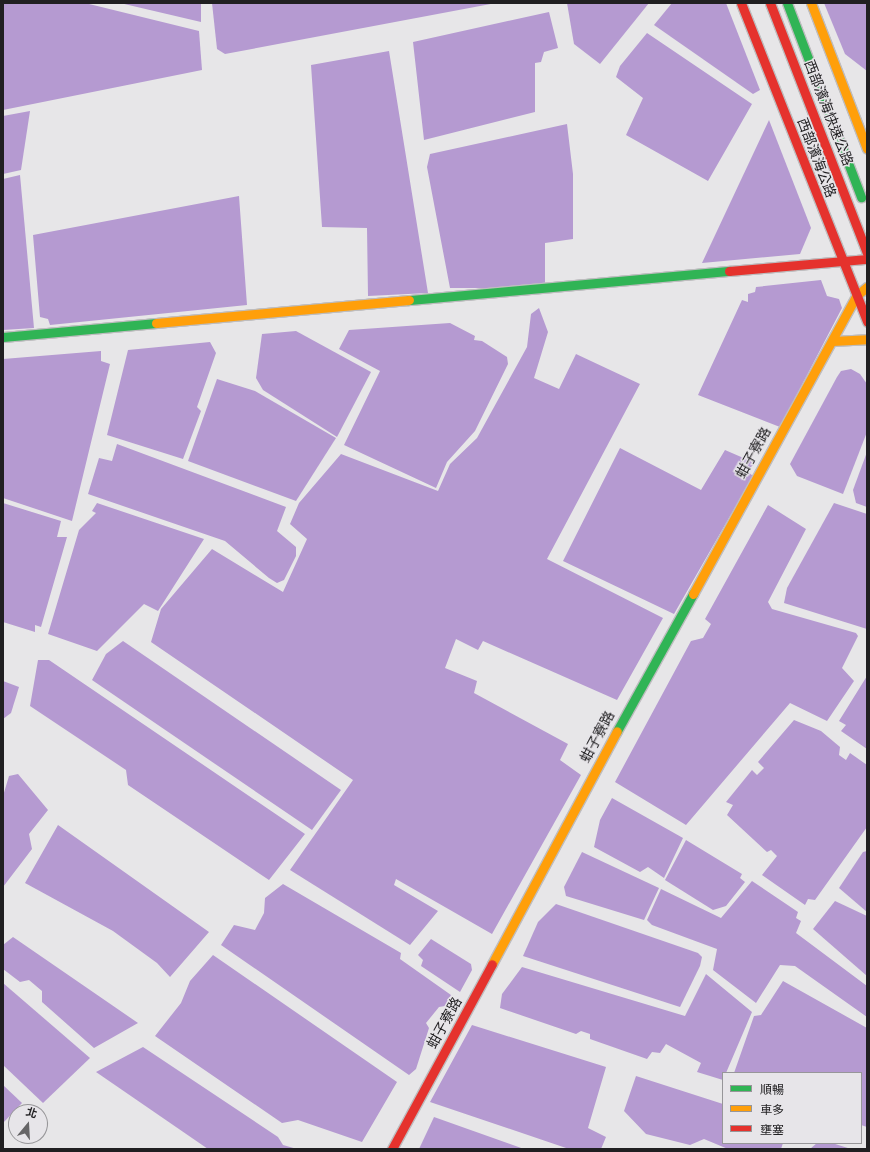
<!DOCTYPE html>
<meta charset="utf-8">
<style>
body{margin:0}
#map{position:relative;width:870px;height:1152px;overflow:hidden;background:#e7e6e8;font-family:"Alegreya Sans","Noto Sans TC",sans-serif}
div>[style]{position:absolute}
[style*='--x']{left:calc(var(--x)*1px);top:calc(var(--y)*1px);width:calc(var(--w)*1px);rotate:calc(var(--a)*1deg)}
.water>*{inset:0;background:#b59ad1}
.roads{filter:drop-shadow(1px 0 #bebdbf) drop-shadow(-1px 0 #bebdbf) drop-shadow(0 1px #bebdbf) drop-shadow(0 -1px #bebdbf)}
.fast>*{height:9px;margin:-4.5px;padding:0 4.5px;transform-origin:4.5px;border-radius:4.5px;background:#30b455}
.slow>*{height:9px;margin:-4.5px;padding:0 4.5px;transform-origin:4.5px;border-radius:4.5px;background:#ff9f0a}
.jam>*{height:9px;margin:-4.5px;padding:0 4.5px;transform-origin:4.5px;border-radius:4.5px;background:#e5322d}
span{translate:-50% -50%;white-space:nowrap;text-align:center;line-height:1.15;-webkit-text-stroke:3px #e7e5e9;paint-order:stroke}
.street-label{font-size:14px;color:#201f21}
.frame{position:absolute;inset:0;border:4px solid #201f21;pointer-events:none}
.legend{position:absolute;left:722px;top:1072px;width:140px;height:72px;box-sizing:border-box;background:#e7e5e9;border:1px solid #979699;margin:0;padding:5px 7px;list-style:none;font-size:12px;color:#201f21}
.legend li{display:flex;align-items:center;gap:8px;height:20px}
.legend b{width:20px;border:1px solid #979699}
.north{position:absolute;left:8px;top:1104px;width:40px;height:40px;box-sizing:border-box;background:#e7e5e9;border:1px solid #979699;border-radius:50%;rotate:18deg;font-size:11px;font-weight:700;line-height:16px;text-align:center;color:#201f21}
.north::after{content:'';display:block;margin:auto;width:14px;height:18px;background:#666567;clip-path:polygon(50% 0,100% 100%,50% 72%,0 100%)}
</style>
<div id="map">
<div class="water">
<div style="clip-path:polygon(3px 3px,85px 3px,199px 31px,202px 70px,3px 110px)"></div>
<div style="clip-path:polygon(120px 3px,201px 3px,201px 22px)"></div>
<div style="clip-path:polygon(212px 3px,496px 3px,225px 54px,217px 49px)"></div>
<div style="clip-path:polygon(567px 3px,649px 3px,600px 64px,574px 44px)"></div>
<div style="clip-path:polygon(672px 3px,726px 3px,760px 90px,753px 94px,654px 25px)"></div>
<div style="clip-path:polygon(824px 3px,867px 3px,867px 71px,845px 54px)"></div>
<div style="clip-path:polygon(549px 12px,558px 48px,544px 52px,541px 62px,535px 63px,535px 112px,424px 140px,413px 42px)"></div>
<div style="clip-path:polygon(647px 33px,752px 104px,708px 181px,626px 135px,643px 98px,616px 77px,620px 66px)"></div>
<div style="clip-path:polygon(389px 51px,428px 293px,368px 296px,367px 228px,322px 227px,311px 65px)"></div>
<div style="clip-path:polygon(30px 111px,21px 170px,3px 174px,3px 116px)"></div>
<div style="clip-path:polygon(769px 120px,811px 228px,800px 254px,702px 263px)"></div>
<div style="clip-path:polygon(567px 124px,573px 174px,573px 239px,545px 243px,545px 288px,450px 288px,427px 167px,430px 154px)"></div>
<div style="clip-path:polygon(20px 175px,34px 328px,3px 330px,3px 179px)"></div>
<div style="clip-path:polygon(239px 196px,247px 305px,50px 325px,48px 319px,40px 317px,33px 235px)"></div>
<div style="clip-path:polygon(821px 280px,827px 296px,839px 299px,842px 308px,780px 427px,698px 395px,742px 300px,748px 302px,748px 294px,755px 292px,756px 287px)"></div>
<div style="clip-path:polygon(539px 308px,548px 332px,534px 378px,559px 389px,576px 354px,640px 384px,547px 559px,663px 618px,617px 700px,483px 641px,478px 650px,456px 639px,445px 668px,477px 681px,474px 693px,568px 744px,560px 760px,581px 775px,492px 934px,396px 879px,394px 885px,438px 911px,410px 945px,290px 870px,353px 780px,151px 642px,161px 609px,212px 549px,283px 592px,307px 539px,290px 524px,299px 503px,341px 454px,438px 491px,450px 464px,477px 438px,527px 347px,531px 314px)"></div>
<div style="clip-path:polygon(450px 323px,475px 336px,474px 340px,482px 341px,507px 357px,508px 364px,475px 431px,447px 462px,436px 488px,344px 445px,380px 371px,339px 349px,349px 330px)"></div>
<div style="clip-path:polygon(296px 331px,371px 372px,337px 437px,263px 390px,256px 378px,262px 334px)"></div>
<div style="clip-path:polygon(210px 342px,216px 353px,197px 407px,201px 411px,183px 459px,107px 435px,128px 350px)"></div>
<div style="clip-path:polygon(101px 351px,101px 361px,110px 364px,72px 521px,3px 498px,3px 359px)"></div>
<div style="clip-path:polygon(851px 369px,860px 374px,867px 384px,867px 432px,843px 494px,797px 476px,790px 464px,837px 377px,841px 371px)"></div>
<div style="clip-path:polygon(217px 379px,255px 391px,336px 438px,296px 501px,188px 461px)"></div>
<div style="clip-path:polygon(117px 444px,286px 507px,277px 531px,296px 547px,296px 556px,284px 580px,277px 583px,269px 578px,225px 541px,88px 494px,99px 458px,112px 461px)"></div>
<div style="clip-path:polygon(620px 448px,701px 490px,725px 450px,755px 463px,747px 471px,753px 476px,674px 614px,563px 561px)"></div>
<div style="clip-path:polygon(867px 452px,867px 507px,856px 503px,853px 490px)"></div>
<div style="clip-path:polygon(3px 503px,61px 521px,57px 537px,67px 537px,41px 627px,35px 625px,35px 632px,3px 622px)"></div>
<div style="clip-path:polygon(97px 503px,204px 539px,158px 611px,144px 604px,97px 651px,48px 634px,79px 530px,96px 513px,92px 511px)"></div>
<div style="clip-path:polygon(834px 503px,867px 514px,867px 629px,784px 603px,787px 588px)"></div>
<div style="clip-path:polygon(768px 505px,806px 529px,768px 602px,772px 609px,856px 633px,858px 636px,842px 668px,854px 681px,827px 721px,790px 703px,686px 825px,615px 782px,691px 641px,703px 638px,711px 624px,705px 619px)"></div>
<div style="clip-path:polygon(123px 641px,341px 790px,312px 830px,92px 680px,106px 654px)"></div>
<div style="clip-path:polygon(38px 660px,49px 660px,305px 834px,269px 880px,128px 785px,126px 770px,30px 706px)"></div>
<div style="clip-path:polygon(867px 676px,867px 749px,841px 731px,846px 725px,839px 721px)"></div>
<div style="clip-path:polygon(3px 681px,19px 687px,11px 713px,3px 719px)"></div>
<div style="clip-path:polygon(794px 720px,821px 731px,840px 747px,839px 755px,846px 760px,850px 753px,867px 765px,867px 827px,815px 900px,808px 899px,805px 905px,762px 875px,777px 856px,771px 850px,767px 852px,727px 815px,733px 805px,726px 802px,752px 770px,757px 775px,764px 768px,758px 762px)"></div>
<div style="clip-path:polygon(18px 774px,48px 810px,29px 834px,32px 849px,3px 887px,3px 796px,9px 776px)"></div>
<div style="clip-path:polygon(612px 798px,683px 838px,664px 878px,648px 867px,640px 872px,594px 847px,600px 820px)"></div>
<div style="clip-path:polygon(58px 825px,209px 932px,170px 977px,157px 963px,113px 931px,25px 883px)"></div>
<div style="clip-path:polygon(686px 840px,742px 874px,740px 878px,745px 882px,726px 906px,713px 910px,665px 880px)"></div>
<div style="clip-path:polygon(867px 851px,867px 912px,839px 888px,863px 852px)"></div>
<div style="clip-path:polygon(582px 852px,659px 888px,644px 920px,566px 896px,564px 887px)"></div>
<div style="clip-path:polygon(752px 881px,798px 912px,796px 918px,801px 921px,796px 933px,867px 986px,867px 1017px,795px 966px,780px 965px,756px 1003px,713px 970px,717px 949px,652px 925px,647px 920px,661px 889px,721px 918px)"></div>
<div style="clip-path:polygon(283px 884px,401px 953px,400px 959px,451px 995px,445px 1006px,439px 1007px,426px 1023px,429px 1028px,416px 1069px,409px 1075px,221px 945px,234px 925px,255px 930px,264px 913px,265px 898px)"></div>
<div style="clip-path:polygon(835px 901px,867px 916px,867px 976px,813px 929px)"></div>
<div style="clip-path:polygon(556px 904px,698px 953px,702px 957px,700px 966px,680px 1007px,523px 956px,538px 922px)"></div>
<div style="clip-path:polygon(13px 937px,138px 1023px,94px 1048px,42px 1002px,42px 991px,29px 980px,20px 982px,3px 969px,3px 945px)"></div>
<div style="clip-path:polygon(431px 939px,471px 964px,472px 970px,460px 992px,421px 966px,423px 960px,418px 955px)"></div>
<div style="clip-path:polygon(213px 955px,397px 1082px,362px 1142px,298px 1120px,282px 1123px,155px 1036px,181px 1003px,190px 981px)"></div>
<div style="clip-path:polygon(522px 967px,685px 1016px,706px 974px,752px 1012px,723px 1080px,697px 1072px,701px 1063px,666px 1044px,660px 1053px,652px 1052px,647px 1059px,590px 1039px,590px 1034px,581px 1031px,576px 1034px,500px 1008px,502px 994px)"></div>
<div style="clip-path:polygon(783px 981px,867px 1028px,867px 1127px,861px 1125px,861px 1073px,734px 1073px,754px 1016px,761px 1015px)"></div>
<div style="clip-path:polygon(3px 983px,90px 1058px,43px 1103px,3px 1065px)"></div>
<div style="clip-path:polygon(472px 1025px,606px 1067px,588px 1128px,606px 1137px,601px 1149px,569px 1149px,430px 1102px)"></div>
<div style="clip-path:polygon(143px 1047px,278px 1137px,283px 1145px,297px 1149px,208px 1149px,96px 1072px)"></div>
<div style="clip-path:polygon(636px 1076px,723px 1104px,723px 1143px,783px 1143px,781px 1149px,728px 1149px,704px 1139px,690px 1145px,646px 1134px,624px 1111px)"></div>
<div style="clip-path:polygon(3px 1085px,22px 1103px,3px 1123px)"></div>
<div style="clip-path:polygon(434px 1117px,524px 1149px,419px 1149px)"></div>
<div style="clip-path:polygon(817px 1143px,832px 1143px,851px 1149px,810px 1149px)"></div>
</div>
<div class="roads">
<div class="fast">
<div style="--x:787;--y:3;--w:208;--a:69.1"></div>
<div style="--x:409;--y:300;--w:321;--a:-5.2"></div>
<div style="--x:3;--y:337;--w:154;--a:-5.2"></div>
<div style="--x:617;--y:731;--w:157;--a:-61"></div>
</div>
<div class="slow">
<div style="--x:811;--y:3;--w:156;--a:69"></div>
<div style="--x:156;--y:323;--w:254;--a:-5.2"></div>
<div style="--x:832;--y:341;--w:35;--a:-3"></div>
<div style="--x:693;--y:594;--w:341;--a:-61.3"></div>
<div style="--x:857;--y:295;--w:13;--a:-39"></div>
<div style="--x:492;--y:964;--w:264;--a:-61.8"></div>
</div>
<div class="jam">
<div style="--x:741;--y:3;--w:343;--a:68.4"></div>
<div style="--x:770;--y:3;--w:268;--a:68.8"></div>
<div style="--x:729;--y:271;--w:139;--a:-5"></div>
<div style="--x:392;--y:1149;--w:210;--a:-61.6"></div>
</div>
</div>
<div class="street-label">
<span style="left:828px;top:113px;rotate:69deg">西部濱海快速公路</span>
<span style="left:816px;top:158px;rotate:69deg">西部濱海公路</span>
<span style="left:754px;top:453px;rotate:-61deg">蚶子寮路</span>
<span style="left:598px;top:737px;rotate:-62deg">蚶子寮路</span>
<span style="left:445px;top:1023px;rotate:-61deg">蚶子寮路</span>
</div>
<div class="frame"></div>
<ul class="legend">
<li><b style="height:5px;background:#30b455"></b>順暢</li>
<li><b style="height:5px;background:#ff9f0a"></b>車多</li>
<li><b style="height:5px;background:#e5322d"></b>壅塞</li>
</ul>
<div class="north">北</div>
</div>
